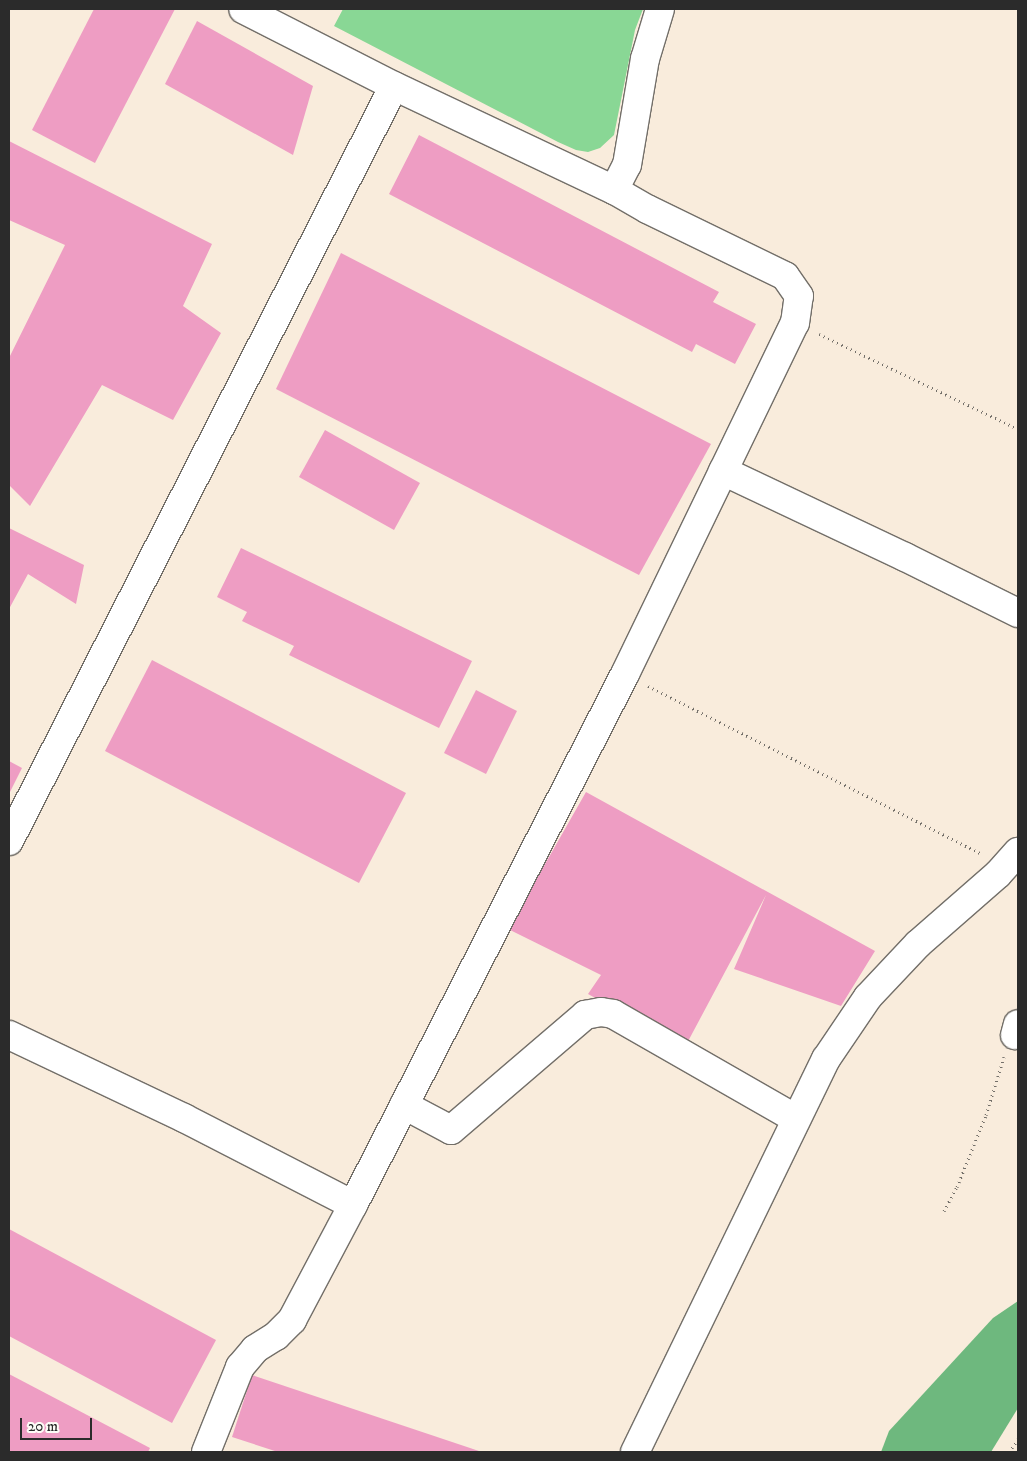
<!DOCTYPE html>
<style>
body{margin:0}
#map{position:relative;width:1027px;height:1461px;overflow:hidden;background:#f9ecdc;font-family:"IM FELL DW Pica",serif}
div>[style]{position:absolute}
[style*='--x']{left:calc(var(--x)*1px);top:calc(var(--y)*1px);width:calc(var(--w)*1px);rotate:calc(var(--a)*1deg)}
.green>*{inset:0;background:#89d795}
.forest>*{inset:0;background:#6eb87e}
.building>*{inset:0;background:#ee9dc3}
.path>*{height:3px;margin-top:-1.5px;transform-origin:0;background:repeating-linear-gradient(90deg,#736f69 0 1px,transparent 0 5px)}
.roads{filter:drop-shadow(1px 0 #736f69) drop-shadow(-1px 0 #736f69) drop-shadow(0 1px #736f69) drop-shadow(0 -1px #736f69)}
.minor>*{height:28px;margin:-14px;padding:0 14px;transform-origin:14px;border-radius:14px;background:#fff}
span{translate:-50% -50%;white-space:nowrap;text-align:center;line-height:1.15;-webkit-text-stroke:5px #fdfcf7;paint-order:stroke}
.frame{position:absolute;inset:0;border:10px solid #2b2b2b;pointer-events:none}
.scale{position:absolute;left:20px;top:1418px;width:72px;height:22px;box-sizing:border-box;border:2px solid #2b2b2b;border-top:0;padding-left:6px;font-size:15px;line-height:18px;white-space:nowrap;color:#2b2b2b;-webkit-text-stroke:4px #fdfcf7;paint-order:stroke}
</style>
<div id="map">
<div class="green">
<div style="clip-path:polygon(343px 9px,643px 9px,635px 30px,614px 135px,600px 148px,588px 152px,576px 150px,558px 142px,334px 26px)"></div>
</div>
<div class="forest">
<div style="clip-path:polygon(1018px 1301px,1018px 1408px,991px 1452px,881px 1452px,889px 1431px,993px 1318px)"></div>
</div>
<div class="building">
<div style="clip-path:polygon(94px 9px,175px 9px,95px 163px,32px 130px)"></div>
<div style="clip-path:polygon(197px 21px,313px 86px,293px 155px,165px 84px)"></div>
<div style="clip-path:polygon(419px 135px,719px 292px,713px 302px,756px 324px,735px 364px,696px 344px,692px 352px,389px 194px)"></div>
<div style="clip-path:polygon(9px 141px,212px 244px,183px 306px,221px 333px,173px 420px,102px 385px,30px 506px,9px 485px,9px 358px,65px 245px,9px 220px)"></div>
<div style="clip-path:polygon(341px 253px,711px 444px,639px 575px,276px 389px)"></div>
<div style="clip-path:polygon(325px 430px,420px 483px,394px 530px,299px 477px)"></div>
<div style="clip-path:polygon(9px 528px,84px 565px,76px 604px,28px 574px,9px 609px)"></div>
<div style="clip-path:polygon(241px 548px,472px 661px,439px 728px,289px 655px,294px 646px,242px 621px,247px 612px,217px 597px)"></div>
<div style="clip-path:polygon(152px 660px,406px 793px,359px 883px,105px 751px)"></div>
<div style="clip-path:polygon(476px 690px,517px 711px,486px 774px,444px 753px)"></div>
<div style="clip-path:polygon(9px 761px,22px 768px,9px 794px)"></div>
<div style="clip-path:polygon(586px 792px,875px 951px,841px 1006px,734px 969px,766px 895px,685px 1047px,588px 994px,601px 975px,508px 929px)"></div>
<div style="clip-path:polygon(9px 1229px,216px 1340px,172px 1423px,9px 1336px)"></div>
<div style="clip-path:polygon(9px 1374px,150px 1448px,148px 1452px,9px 1452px)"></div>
<div style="clip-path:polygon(252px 1375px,482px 1452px,278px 1452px,232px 1437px)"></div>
</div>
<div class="path">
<div style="--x:819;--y:334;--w:221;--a:25.5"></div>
<div style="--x:648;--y:686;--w:374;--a:26.7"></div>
<div style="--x:944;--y:1211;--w:27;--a:-62"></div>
<div style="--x:957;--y:1187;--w:78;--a:-68.1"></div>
<div style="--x:986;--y:1115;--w:61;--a:-72.8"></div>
<div style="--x:1009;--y:1452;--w:16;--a:-55"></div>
</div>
<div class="roads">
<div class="minor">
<div style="--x:614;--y:190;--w:28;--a:-63"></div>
<div style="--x:627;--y:165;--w:108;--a:-80.4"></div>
<div style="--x:645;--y:59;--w:52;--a:-73.3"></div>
<div style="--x:723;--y:471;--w:201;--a:25.3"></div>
<div style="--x:905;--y:557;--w:126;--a:26.4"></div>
<div style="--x:9;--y:841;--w:847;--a:-62.98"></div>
<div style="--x:9;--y:1035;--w:194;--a:25.4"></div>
<div style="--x:184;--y:1118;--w:190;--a:27.2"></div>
<div style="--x:1015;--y:1035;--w:11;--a:-75"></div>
<div style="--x:404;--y:1105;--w:53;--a:28"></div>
<div style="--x:451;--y:1130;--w:177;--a:-40.6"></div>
<div style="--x:585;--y:1015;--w:16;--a:-11"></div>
<div style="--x:601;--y:1012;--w:12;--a:9"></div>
<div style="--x:613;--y:1014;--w:211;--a:29.8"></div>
<div style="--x:206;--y:1452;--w:92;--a:-68.2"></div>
<div style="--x:240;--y:1367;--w:23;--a:-50"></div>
<div style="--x:255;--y:1349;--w:25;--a:-32"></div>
<div style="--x:276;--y:1336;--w:23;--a:-45"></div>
<div style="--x:292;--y:1320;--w:130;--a:-62.1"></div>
<div style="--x:353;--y:1205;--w:597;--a:-62.88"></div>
<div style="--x:625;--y:674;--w:390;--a:-64.2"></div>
<div style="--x:795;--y:323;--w:27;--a:-82"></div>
<div style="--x:799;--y:296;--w:24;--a:-125"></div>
<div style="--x:785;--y:276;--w:153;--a:-154.1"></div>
<div style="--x:647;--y:209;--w:38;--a:-150"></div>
<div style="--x:614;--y:190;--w:243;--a:-154.7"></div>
<div style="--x:394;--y:86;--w:169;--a:-153"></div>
<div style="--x:635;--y:1452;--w:437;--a:-64.1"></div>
<div style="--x:826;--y:1059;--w:75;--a:-55.9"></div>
<div style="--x:868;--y:997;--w:73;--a:-46.7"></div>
<div style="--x:918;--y:944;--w:106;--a:-41.2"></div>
<div style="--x:998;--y:874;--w:30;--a:-48"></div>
</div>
</div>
<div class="frame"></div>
<div class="scale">20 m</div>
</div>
